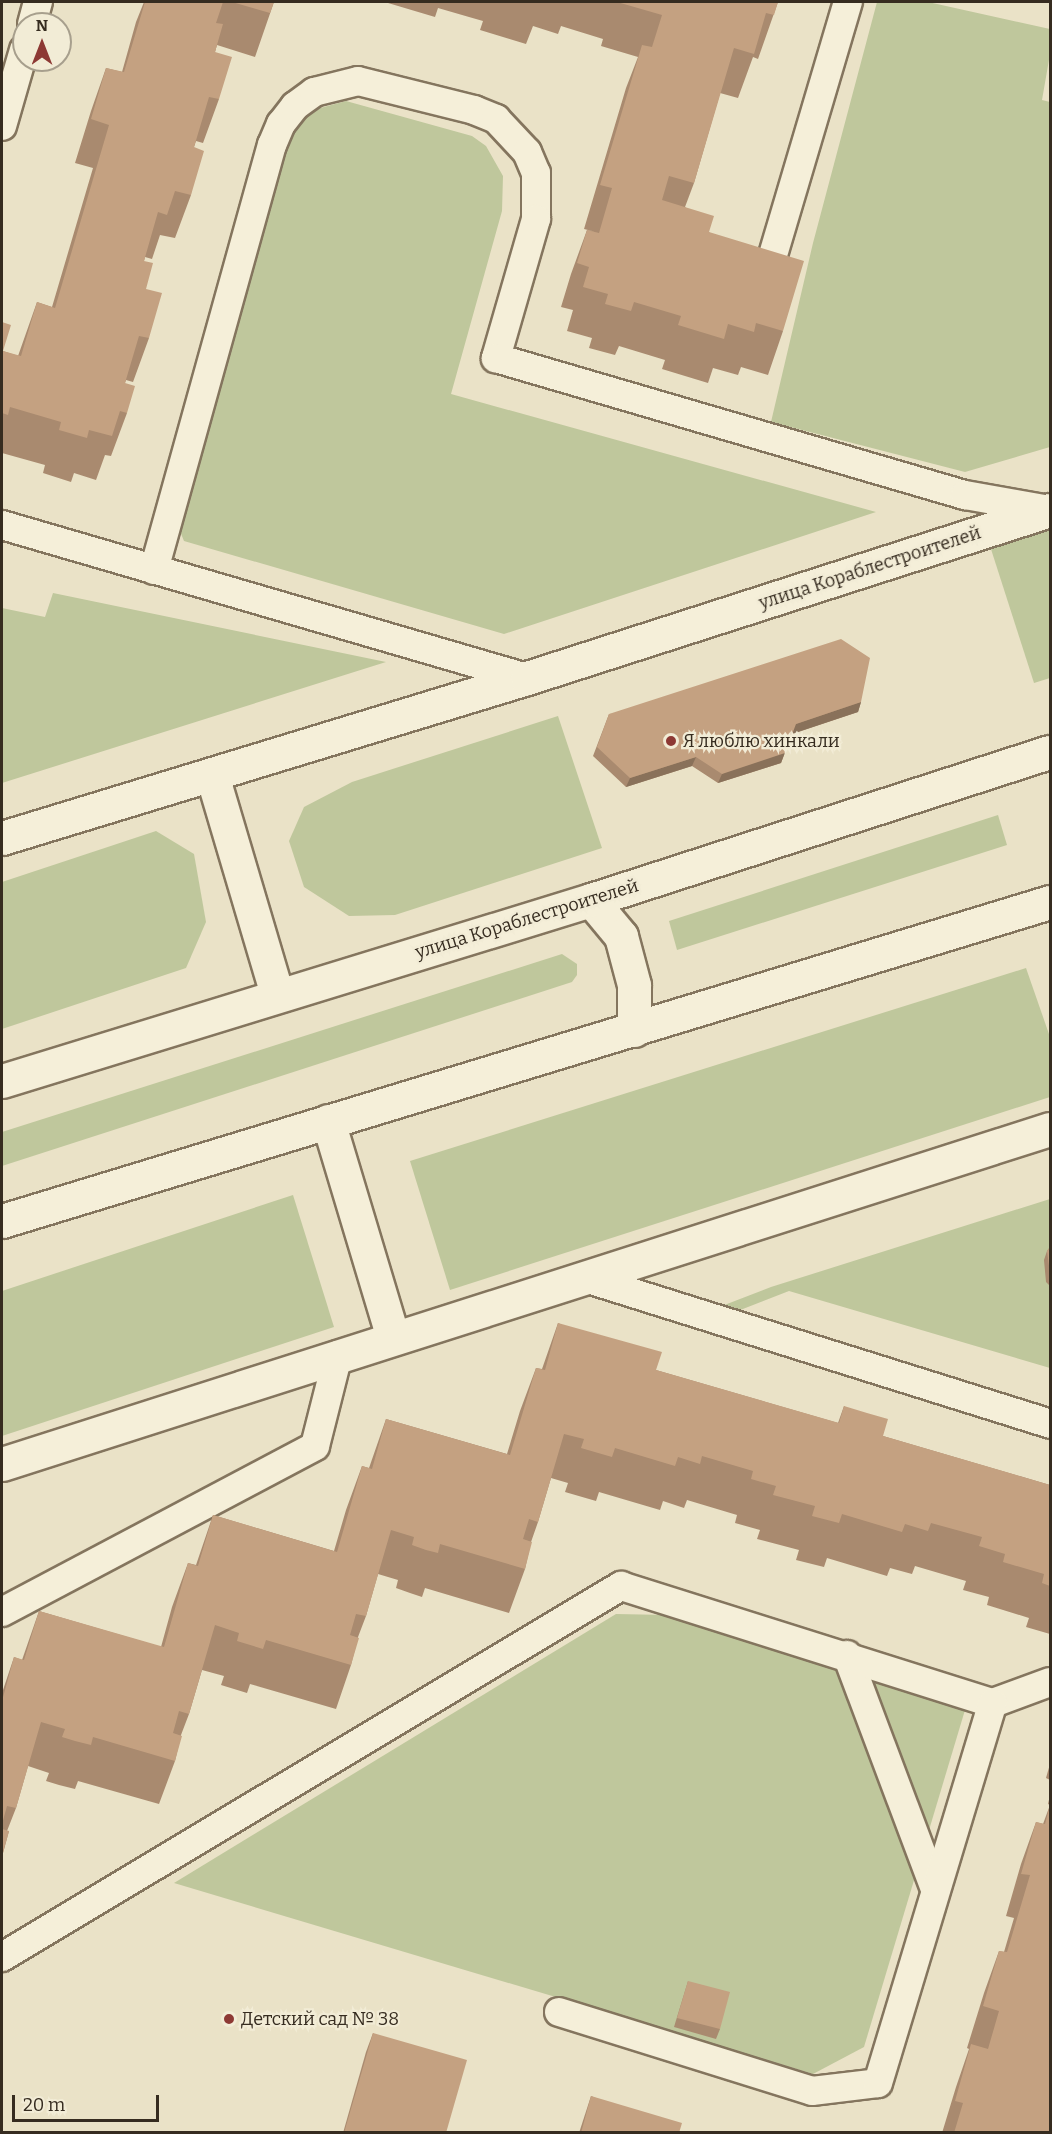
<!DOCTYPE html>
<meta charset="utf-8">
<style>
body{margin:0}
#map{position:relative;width:1052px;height:2134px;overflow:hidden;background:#eae2c7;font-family:Bitter,serif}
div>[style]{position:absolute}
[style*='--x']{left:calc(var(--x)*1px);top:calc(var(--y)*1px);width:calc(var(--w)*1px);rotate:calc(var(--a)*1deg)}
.green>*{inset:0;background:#bfc79c}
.roads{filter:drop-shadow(2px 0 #84755e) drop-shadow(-2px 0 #84755e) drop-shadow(0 2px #84755e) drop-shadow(0 -2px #84755e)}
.service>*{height:28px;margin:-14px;padding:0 14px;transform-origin:14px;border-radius:14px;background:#f5efd9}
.minor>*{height:33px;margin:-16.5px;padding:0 16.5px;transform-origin:16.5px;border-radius:16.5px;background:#f5efd9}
.secondary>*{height:33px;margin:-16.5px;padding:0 16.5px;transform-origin:16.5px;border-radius:16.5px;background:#f5efd9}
.wall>*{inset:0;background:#a98a6f}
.shaded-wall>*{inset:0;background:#89715a}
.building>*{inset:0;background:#c4a181}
.dots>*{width:16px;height:16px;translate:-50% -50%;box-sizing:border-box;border:3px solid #f2ecd6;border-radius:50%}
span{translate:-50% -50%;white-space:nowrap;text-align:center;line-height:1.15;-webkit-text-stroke:4.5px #f2ecd6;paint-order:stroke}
.street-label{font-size:18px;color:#362c20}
.poi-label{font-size:18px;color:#362c20}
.left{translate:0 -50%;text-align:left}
.frame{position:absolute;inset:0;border:3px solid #362c20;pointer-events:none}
.north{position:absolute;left:12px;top:12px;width:60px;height:60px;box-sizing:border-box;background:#f2ecd6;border:2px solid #a79f8d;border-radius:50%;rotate:0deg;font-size:16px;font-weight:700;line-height:24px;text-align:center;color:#362c20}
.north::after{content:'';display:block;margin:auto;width:21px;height:27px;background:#8d3934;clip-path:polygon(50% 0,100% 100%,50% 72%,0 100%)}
.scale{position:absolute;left:12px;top:2095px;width:147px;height:27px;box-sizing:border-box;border:3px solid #362c20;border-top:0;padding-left:8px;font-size:18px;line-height:21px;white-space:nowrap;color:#362c20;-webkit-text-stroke:4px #f2ecd6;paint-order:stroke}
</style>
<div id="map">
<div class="green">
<div style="clip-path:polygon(877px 2px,928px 2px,1050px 29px,1050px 54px,1042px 100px,1050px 102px,1050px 447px,965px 472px,771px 422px,813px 243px)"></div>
<div style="clip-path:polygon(346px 101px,472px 136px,486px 146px,503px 176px,502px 211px,451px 394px,876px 512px,504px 634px,184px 541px,177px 524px,282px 150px,299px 120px,313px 110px)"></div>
<div style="clip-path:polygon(1050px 529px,1050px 678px,1034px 683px,990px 546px)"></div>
<div style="clip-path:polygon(53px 593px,386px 662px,2px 783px,2px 608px,45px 617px)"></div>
<div style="clip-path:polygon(558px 716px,602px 848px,395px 915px,349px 916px,304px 887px,289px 841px,304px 807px,352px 782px)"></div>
<div style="clip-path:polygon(998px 815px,1007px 845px,677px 950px,669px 921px)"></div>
<div style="clip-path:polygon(156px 831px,194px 854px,206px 922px,186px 968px,2px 1029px,2px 882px)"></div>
<div style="clip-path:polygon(562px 954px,577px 964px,577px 975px,572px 982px,2px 1166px,2px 1132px)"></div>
<div style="clip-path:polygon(1026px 968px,1050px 1037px,1050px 1097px,450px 1290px,410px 1161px)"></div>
<div style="clip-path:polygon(293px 1195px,334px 1327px,2px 1436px,2px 1291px)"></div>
<div style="clip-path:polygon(1050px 1199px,1050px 1368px,789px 1291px,730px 1314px,714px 1309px,771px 1287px)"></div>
<div style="clip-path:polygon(616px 1614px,666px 1615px,965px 1710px,864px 2047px,813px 2074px,174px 1883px)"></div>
</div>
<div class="roads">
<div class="service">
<div style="--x:32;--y:24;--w:23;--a:-75"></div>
<div style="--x:2;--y:126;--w:79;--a:-73.9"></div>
<div style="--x:770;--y:265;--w:274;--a:-73.5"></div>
<div style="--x:2;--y:525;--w:547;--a:16.25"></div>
<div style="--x:154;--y:570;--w:441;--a:-74.5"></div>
<div style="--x:272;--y:145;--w:23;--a:-67"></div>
<div style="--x:281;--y:124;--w:23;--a:-52"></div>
<div style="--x:295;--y:106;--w:24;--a:-36"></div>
<div style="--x:314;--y:92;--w:45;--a:-14"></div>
<div style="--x:358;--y:81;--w:120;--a:14"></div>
<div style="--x:474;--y:110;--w:24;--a:22"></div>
<div style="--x:496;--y:119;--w:45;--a:46.8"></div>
<div style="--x:527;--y:152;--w:23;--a:67"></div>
<div style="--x:536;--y:173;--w:46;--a:90"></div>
<div style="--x:536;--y:219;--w:145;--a:106.1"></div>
<div style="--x:496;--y:358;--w:489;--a:16.3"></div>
<div style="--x:965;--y:495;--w:85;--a:10.1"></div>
<div style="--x:585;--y:1278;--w:487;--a:17.4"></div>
<div style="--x:2;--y:1612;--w:354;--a:-27.9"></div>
<div style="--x:315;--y:1446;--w:94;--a:-75.8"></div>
<div style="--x:847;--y:1655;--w:248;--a:69.4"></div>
<div style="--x:2;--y:1957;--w:722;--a:-30.94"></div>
<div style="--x:621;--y:1586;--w:390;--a:17.5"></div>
<div style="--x:993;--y:1703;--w:61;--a:-20.2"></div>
<div style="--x:559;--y:2012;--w:265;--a:17.3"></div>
<div style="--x:812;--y:2091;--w:66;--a:-6.9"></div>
<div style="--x:878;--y:2083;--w:397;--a:-73.2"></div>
</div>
<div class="minor">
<div style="--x:212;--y:775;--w:229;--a:73.5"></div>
<div style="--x:2;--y:838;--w:549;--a:-16.95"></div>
<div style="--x:527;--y:678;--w:549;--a:-17.81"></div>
<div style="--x:328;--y:1121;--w:226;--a:73.3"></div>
<div style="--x:2;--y:1464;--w:1100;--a:-17.73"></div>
</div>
<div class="secondary">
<div style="--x:591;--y:900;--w:47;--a:50.2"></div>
<div style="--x:621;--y:936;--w:51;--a:75.1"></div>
<div style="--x:634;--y:985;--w:45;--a:90"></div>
<div style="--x:2;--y:1081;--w:616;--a:-17.08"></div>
<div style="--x:591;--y:900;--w:482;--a:-17.9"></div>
<div style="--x:2;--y:1221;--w:1095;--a:-16.93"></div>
</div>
</div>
<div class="wall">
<div style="clip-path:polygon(144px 2px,274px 2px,255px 57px,217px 45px,215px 52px,219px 99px,203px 143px,196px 141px,194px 147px,191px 195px,175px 238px,160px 235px,152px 259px,145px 257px,144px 261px,149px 338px,133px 382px,126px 380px,125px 383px,127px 413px,111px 456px,105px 455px,96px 480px,74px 473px,71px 482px,43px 473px,45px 465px,2px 453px,2px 322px,3px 351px,18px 356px,37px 302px,52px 307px,93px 168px,75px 163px,91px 111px,106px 68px,122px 72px,136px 22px)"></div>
<div style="clip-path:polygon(389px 2px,778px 2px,758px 59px,753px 57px,738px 98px,720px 93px,694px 183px,685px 207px,709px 232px,783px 331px,768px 375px,741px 367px,738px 375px,713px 368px,708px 383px,662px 369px,665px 360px,619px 346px,615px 355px,589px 348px,592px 338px,567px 331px,573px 310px,561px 307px,571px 274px,587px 230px,596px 232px,584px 229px,626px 88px,638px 57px,601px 46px,603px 39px,561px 26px,558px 34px,533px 26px,526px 44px,480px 30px,483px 21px,469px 17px,438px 8px,435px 17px,388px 3px)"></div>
<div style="clip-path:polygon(861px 702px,858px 712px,792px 734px,781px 763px,718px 783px,692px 766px,626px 787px,593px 756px,609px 714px)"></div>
<div style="clip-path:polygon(1050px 1247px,1050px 1286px,1046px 1282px,1044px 1260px,1047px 1251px)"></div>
<div style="clip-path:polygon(558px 1323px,656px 1370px,838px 1423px,844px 1406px,883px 1436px,1050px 1485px,1050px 1634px,1026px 1627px,1029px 1618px,987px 1605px,989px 1597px,963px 1590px,966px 1581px,915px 1566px,912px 1574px,890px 1568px,887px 1576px,827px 1558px,824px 1567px,796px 1560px,799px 1550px,757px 1539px,760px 1530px,735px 1523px,737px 1515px,687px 1500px,684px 1508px,663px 1501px,660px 1510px,599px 1492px,596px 1501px,565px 1492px,568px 1483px,551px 1478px,538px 1522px,531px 1542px,525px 1569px,509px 1613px,425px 1588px,422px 1597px,410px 1593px,396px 1588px,398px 1580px,378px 1574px,366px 1616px,358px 1637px,351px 1665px,336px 1709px,250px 1684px,247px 1693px,221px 1685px,224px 1676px,202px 1670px,189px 1714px,181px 1735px,175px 1761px,159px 1804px,78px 1781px,75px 1789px,59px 1785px,46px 1781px,49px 1773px,28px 1766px,16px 1808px,7px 1831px,9px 1831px,2px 1857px,2px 1693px,14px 1657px,22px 1660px,39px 1611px,161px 1647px,172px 1607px,188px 1563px,196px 1565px,213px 1515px,334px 1551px,346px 1510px,362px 1466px,369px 1468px,386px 1419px,507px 1454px,520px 1411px,536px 1368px,542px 1369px)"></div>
<div style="clip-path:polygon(1050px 1764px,1050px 1780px,1046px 1778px)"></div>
<div style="clip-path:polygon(1050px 1795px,1050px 2133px,942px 2133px,956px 2087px,969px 2049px,967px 2048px,984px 1993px,999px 1951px,1004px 1952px,1014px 1918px,1006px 1916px,1021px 1864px,1036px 1822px,1043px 1824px,1050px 1805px,1048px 1804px)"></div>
<div style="clip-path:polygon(688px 1981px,720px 2029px,716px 2039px,674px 2027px)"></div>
<div style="clip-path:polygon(373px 2033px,446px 2133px,343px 2133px,366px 2052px)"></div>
<div style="clip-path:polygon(591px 2096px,679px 2133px,579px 2133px)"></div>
</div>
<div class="shaded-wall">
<div style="clip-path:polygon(861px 702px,858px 712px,792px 734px,781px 763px,718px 783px,722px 774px,796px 724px)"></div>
<div style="clip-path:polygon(696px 757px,692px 766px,626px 787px,630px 778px)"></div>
</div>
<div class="building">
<div style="clip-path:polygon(145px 2px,223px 2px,216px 23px,223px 24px,215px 52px,232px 57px,219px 99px,209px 97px,194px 147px,204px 151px,191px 195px,175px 191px,167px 215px,158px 212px,144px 261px,153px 263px,146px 289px,162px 293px,149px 338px,139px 336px,125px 383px,135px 386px,127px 413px,120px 411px,112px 436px,89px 430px,87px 438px,59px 430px,61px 422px,10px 407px,8px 415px,2px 413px,2px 322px,11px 325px,3px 351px,21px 356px,37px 302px,55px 308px,109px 125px,91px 119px,106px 68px,124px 72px)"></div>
<div style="clip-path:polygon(232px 2px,274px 2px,270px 13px)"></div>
<div style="clip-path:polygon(617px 2px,778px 2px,774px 15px,766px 13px,754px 54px,734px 48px,694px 183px,669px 176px,662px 200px,714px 216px,709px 232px,804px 261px,783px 331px,756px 323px,754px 332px,728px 324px,724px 339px,678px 325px,681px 316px,634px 302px,631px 311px,605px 304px,608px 294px,583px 287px,589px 267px,577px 263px,587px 230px,599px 233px,612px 188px,600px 185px,642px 45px,652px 47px,662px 15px)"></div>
<div style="clip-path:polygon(841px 639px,870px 658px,861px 702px,796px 724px,785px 753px,722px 774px,696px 757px,630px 778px,597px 747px,609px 714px)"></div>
<div style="clip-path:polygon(1050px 1247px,1050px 1274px,1050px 1273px,1047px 1251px)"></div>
<div style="clip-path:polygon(558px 1323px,662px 1352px,656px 1370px,839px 1423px,844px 1406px,867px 1413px,888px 1419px,883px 1436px,1050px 1485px,1050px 1586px,1042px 1583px,1044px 1574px,1003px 1562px,1005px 1554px,979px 1546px,982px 1537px,931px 1523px,928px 1531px,905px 1524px,902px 1532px,842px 1514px,839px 1523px,812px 1516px,815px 1506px,773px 1495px,776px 1486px,751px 1479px,753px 1471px,702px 1456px,700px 1464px,678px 1457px,675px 1466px,615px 1448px,612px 1457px,581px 1448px,584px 1439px,564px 1434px,538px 1522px,529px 1519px,523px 1539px,532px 1542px,525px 1569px,440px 1544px,438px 1553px,426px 1550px,412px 1545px,414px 1537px,391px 1530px,366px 1616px,356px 1614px,350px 1635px,359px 1638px,351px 1665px,266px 1640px,263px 1649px,237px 1641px,239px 1633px,215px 1625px,189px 1714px,179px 1711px,173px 1733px,182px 1736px,175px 1761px,93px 1737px,91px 1745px,75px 1741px,62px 1737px,65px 1729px,41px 1722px,16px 1808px,7px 1806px,2px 1824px,2px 1701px,14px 1657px,24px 1660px,39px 1611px,164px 1647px,188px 1563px,198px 1566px,213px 1515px,337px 1552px,362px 1466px,372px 1469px,386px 1419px,510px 1455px,536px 1368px,545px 1370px)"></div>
<div style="clip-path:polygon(1050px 1805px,1050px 2126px,1049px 2133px,954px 2133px,963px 2103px,955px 2101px,971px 2044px,988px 2049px,999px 2011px,983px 2006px,999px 1951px,1007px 1952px,1030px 1875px,1021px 1874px,1036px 1822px,1045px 1824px)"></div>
<div style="clip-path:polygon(2px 1829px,9px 1831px,2px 1856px)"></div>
<div style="clip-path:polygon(688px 1981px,730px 1992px,720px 2029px,677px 2018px)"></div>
<div style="clip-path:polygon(373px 2033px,467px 2060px,446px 2133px,344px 2133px)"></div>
<div style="clip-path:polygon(591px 2096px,682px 2123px,679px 2133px,581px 2133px)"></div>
</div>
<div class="dots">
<div style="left:671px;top:741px;background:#8d3934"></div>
<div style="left:229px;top:2019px;background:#8d3934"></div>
</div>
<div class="street-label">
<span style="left:870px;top:568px;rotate:-18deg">улица Кораблестроителей</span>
<span style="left:527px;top:919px;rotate:-17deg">улица Кораблестроителей</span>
</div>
<div class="poi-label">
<span class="left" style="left:683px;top:741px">Я люблю хинкали</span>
<span class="left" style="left:241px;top:2019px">Детский сад № 38</span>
</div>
<div class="frame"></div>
<div class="north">N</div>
<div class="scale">20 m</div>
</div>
